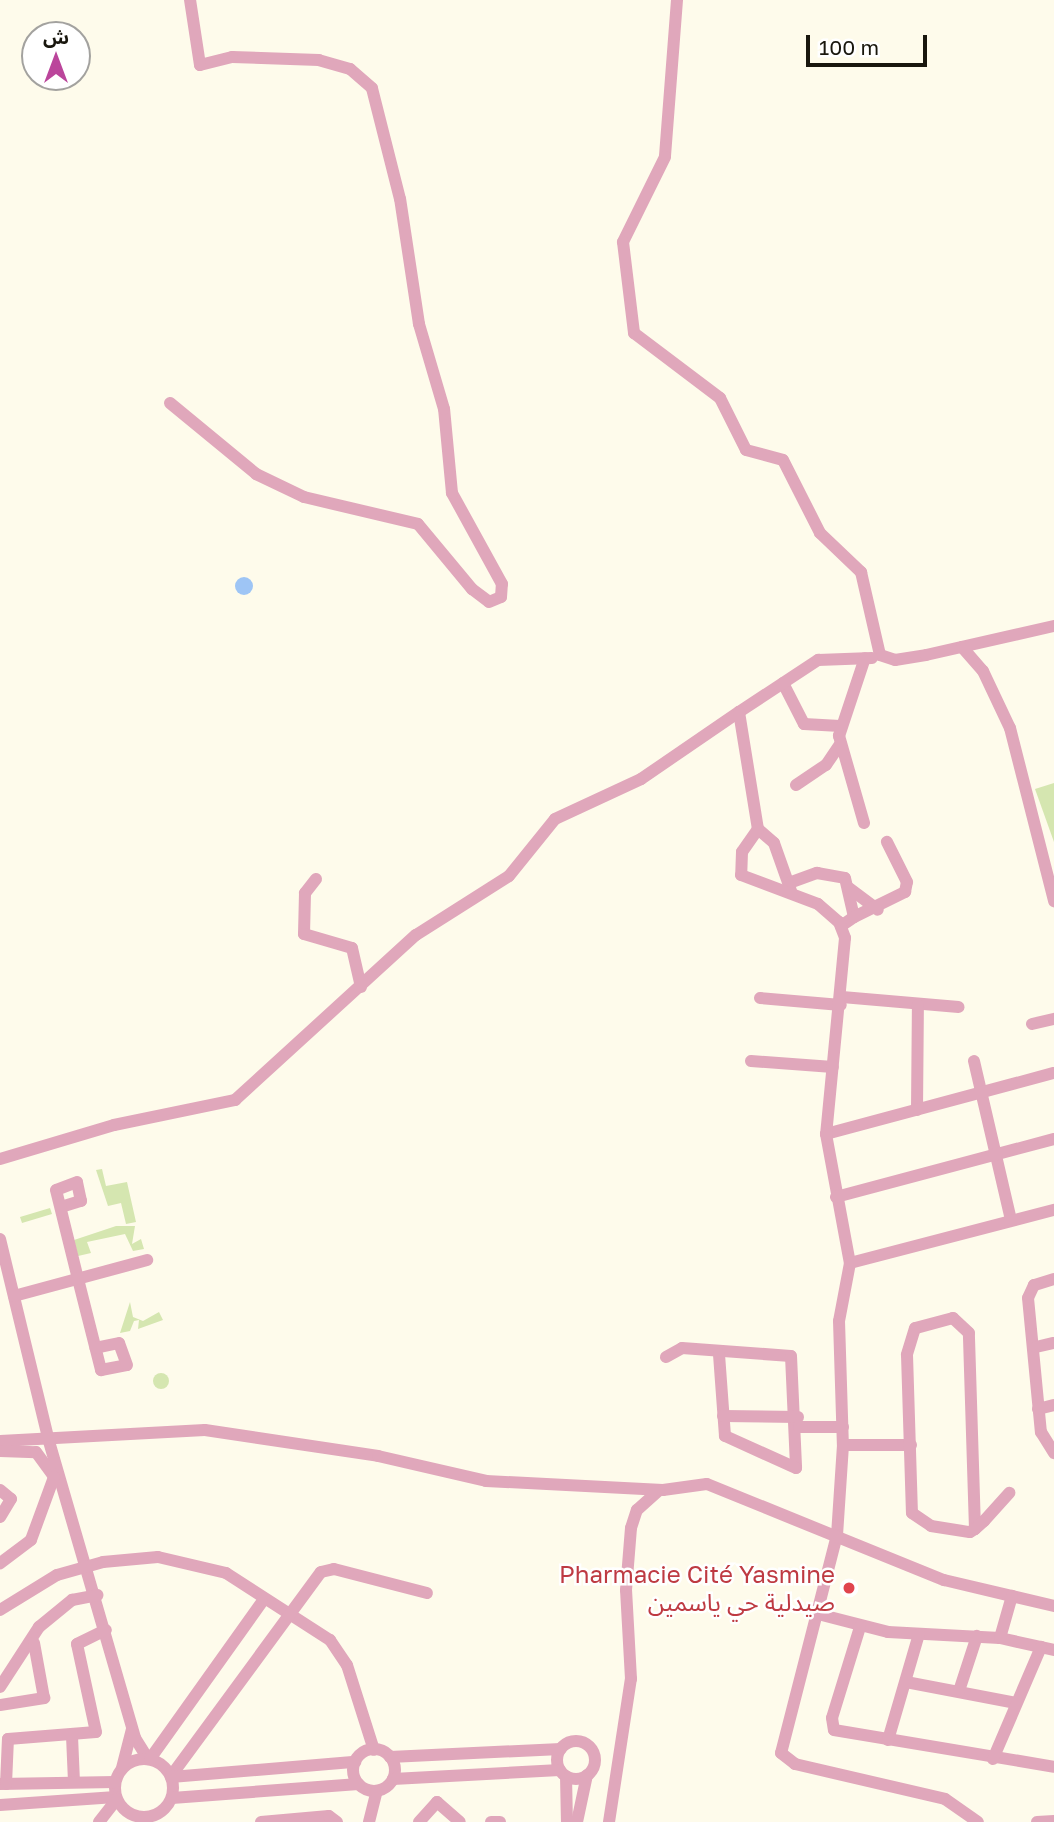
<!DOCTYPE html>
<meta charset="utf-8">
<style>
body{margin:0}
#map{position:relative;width:1054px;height:1822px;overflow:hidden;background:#fefbeb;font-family:"Golos Text","Noto Sans Arabic",sans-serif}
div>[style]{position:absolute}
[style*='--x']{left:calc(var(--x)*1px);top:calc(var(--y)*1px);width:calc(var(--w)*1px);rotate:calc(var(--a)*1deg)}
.green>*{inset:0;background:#d5e6b0}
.round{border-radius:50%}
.water>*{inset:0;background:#9ec5f5}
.minor>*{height:12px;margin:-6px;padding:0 6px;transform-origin:6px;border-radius:6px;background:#e0a7bb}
.minor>.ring{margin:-6px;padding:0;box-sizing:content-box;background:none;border:12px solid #e0a7bb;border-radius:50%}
.dots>*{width:19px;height:19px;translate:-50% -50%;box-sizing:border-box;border:4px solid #fff;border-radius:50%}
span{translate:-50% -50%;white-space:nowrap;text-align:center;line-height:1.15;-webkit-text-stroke:5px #fff;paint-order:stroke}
.health-label{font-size:24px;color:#be3a42}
.right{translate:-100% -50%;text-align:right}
.north{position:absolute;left:21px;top:21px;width:70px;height:70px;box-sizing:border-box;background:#fff;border:2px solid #a3a29f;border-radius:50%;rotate:0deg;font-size:19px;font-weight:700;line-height:28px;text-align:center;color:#19170e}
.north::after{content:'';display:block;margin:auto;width:24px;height:32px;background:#bb459b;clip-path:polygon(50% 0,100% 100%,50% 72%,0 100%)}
.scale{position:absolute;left:806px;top:35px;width:121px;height:32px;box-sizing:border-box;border:4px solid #19170e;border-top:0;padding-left:9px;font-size:21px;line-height:24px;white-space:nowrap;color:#19170e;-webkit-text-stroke:5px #fff;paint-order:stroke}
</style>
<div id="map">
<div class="green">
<div style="clip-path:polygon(1054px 783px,1054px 842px,1035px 789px)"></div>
<div style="clip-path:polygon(102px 1169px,106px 1186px,127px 1182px,136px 1222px,126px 1224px,121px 1203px,108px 1206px,96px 1170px)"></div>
<div style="clip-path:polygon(50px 1208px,52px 1214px,22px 1223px,20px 1217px)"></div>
<div style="clip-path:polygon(116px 1226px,135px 1226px,132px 1244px,141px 1239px,144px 1249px,133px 1251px,125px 1234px,87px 1242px,91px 1253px,78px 1256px,74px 1240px)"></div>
<div style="clip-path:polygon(130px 1302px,133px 1317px,143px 1321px,159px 1312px,163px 1320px,138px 1329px,139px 1320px,134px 1321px,130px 1331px,120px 1333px)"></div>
<div class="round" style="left:153px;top:1373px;width:16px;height:16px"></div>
</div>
<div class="water">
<div class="round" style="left:235px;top:577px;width:18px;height:18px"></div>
</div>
<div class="minor">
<div style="--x:677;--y:0;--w:157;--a:94.4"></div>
<div style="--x:665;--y:157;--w:95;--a:116.3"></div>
<div style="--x:623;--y:242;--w:92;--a:83.1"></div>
<div style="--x:634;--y:333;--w:108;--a:37.1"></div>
<div style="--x:720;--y:398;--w:58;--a:63.4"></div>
<div style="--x:746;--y:450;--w:38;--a:15"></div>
<div style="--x:783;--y:460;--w:82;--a:63.1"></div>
<div style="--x:820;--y:533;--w:57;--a:43.6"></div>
<div style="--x:861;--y:572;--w:85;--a:77.1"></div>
<div style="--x:880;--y:655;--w:16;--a:18"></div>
<div style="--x:895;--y:660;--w:31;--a:-9"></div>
<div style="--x:926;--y:655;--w:131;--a:-12.8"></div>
<div style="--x:170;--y:403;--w:112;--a:39.5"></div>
<div style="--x:256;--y:474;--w:53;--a:25.6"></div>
<div style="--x:304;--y:497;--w:117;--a:13.3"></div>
<div style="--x:418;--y:524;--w:85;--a:50.3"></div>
<div style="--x:472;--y:589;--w:21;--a:37"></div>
<div style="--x:489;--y:602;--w:13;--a:-23"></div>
<div style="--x:501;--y:597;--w:13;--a:-86"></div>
<div style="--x:502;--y:584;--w:104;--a:-118.8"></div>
<div style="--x:452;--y:493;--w:84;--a:-95.4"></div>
<div style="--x:444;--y:409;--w:89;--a:-106.4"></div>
<div style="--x:419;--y:324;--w:126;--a:-98.6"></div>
<div style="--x:400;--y:199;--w:114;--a:-104.2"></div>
<div style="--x:372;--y:88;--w:29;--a:-139"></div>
<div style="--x:350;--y:69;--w:32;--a:-164"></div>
<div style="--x:319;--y:60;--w:87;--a:-178"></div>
<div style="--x:232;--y:57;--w:33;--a:166"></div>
<div style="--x:200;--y:65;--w:66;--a:-98.7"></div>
<div style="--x:962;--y:647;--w:32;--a:49"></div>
<div style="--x:983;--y:671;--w:63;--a:64.7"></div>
<div style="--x:1010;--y:728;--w:179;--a:75.7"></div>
<div style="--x:783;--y:683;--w:46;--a:62.9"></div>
<div style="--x:804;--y:724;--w:36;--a:3"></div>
<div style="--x:739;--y:712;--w:95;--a:-33.4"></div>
<div style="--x:818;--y:660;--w:54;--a:-2.1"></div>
<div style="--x:796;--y:785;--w:36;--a:-34"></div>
<div style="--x:826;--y:765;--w:25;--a:-56"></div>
<div style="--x:864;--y:823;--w:91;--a:-106"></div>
<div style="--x:839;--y:736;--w:82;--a:-71.6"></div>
<div style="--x:758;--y:829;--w:21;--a:41"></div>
<div style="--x:774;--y:843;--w:51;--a:70.5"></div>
<div style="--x:316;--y:879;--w:18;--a:128"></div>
<div style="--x:305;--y:893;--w:41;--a:91.4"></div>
<div style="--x:304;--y:934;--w:50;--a:16.3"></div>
<div style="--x:352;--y:948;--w:40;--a:77"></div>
<div style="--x:789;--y:883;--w:30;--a:-20"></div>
<div style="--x:817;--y:873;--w:28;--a:10"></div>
<div style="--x:845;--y:878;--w:40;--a:77"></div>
<div style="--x:854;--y:917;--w:16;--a:145"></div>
<div style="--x:849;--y:888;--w:36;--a:37"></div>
<div style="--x:854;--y:917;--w:57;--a:-26.1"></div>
<div style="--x:905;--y:892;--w:10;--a:-79"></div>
<div style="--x:907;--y:882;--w:45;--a:-116.6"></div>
<div style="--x:842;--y:997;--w:117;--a:4.9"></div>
<div style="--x:760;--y:998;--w:81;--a:4.9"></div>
<div style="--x:1032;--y:1024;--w:23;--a:-13"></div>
<div style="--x:751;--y:1061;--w:82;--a:4.2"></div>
<div style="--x:974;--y:1061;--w:163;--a:76.9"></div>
<div style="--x:917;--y:1110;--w:105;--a:-89.5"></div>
<div style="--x:826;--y:1134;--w:236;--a:-15"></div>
<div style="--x:0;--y:1159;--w:119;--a:-16.6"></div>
<div style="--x:114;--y:1125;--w:124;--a:-11.7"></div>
<div style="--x:235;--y:1100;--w:245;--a:-42.4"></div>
<div style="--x:416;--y:935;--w:110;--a:-32.4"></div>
<div style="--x:509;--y:876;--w:73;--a:-51.1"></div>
<div style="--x:555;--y:819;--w:95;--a:-24.9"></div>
<div style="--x:641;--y:779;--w:119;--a:-34.4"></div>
<div style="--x:739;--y:712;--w:119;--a:80.8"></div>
<div style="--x:758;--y:829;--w:28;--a:125"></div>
<div style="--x:742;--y:852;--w:23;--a:92"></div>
<div style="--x:741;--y:875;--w:82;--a:20.6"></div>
<div style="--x:818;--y:904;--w:28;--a:41"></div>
<div style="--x:839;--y:922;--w:17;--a:69"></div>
<div style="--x:845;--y:938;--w:197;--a:95.5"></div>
<div style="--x:826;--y:1134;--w:131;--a:79.5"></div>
<div style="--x:850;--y:1263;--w:59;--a:100.7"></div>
<div style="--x:839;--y:1321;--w:124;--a:88.2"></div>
<div style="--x:843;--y:1445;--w:90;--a:93.8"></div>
<div style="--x:837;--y:1535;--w:225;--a:104.4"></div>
<div style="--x:781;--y:1753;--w:18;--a:38"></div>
<div style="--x:795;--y:1764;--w:154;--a:13.1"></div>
<div style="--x:945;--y:1799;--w:40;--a:34.9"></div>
<div style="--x:836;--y:1197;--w:226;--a:-14.9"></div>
<div style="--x:61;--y:1207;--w:21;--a:-17"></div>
<div style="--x:81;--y:1201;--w:19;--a:-102"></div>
<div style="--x:77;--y:1182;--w:22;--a:159"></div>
<div style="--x:56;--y:1190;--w:92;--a:76.1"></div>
<div style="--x:78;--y:1279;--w:94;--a:75.8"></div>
<div style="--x:101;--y:1370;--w:26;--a:-11"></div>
<div style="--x:127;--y:1365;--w:23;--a:-110"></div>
<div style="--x:119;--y:1343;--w:24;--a:168"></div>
<div style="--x:0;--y:1239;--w:205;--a:76.4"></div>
<div style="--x:48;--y:1438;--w:312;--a:73.8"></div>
<div style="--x:135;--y:1738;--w:25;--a:58"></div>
<div style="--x:850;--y:1263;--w:211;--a:-14.6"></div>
<div style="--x:1054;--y:1279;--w:21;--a:163"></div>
<div style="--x:1034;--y:1285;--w:14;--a:115"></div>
<div style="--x:1028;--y:1298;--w:135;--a:84.5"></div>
<div style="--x:1041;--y:1432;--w:25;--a:58"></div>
<div style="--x:14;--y:1296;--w:138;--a:-15.1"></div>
<div style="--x:1036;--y:1347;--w:18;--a:-13"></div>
<div style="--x:666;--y:1357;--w:18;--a:-29"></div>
<div style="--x:682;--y:1348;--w:109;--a:4.2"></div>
<div style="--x:791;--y:1356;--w:112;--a:87.4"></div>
<div style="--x:796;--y:1468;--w:78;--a:-155.7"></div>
<div style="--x:725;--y:1436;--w:82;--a:-94.2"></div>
<div style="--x:1038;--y:1409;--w:16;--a:-14"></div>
<div style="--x:723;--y:1416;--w:75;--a:0.8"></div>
<div style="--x:799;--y:1427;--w:44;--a:0"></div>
<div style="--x:0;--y:1441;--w:205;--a:-3.1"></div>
<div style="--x:205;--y:1430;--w:175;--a:8.5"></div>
<div style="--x:378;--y:1456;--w:111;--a:13"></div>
<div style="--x:486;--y:1481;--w:177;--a:2.9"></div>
<div style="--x:663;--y:1490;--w:44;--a:-7.8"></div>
<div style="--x:707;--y:1484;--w:256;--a:22.1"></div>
<div style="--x:944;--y:1580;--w:113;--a:13.3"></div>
<div style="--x:843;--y:1445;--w:68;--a:0"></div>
<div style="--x:0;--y:1451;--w:36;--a:2"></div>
<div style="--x:36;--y:1452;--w:31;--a:54"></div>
<div style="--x:54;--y:1477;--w:67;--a:110.1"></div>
<div style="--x:31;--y:1540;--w:39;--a:143"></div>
<div style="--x:0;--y:1490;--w:14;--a:39"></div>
<div style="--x:11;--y:1499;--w:21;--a:121"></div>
<div style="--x:975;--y:1529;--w:196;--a:-91.8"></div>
<div style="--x:969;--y:1333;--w:22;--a:-137"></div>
<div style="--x:953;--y:1318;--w:39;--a:165"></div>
<div style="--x:915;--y:1328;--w:28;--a:107"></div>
<div style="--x:907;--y:1355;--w:158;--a:88.2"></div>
<div style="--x:912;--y:1513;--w:23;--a:34"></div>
<div style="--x:931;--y:1526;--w:39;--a:9"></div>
<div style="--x:970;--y:1532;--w:6;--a:-31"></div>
<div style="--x:975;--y:1529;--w:12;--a:-42"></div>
<div style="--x:984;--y:1521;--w:38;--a:-48"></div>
<div style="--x:0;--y:1610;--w:67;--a:-31.6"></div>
<div style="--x:57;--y:1575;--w:48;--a:-15.8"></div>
<div style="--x:103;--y:1562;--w:55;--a:-5.2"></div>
<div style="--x:158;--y:1557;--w:70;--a:13.2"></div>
<div style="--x:226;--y:1573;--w:124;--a:32.8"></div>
<div style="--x:330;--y:1640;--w:30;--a:56"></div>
<div style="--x:347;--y:1665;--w:89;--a:72.4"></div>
<div style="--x:818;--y:1614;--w:72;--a:14.4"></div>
<div style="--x:888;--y:1632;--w:112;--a:3.1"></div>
<div style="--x:1000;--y:1638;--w:55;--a:12.5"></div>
<div style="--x:860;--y:1627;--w:95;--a:107.1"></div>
<div style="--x:832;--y:1718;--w:12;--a:81"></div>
<div style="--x:834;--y:1730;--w:223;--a:9.5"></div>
<div style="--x:1000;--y:1638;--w:44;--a:-74.1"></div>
<div style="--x:906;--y:1682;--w:112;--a:10.8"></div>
<div style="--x:0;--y:1687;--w:72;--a:-57"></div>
<div style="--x:39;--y:1627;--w:43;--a:-39.3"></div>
<div style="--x:72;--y:1600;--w:26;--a:-11"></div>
<div style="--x:959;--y:1691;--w:58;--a:-71.9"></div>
<div style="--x:0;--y:1705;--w:45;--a:-9"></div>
<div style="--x:44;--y:1698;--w:56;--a:-100.3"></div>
<div style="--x:72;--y:1736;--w:46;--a:87.5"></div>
<div style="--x:888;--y:1740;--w:110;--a:-73.7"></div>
<div class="ring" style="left:557px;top:1741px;width:26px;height:26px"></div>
<div class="ring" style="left:353px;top:1749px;width:30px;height:30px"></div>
<div style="--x:390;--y:1757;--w:171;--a:-2.7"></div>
<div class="ring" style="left:115px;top:1759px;width:46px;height:46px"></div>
<div style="--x:150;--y:1759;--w:193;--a:-54.5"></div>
<div style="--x:993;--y:1759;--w:122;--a:-66.8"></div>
<div style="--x:122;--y:1768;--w:40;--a:-75.6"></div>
<div style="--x:171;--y:1776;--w:253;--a:-53.7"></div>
<div style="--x:321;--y:1572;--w:13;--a:-13"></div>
<div style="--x:334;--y:1569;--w:96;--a:14.5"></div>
<div style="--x:566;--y:1776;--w:46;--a:88.8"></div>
<div style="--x:171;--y:1777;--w:185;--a:-4.7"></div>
<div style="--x:393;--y:1779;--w:167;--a:-3.1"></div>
<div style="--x:0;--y:1784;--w:115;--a:-1"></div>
<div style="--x:6;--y:1784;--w:45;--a:-87.5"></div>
<div style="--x:8;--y:1739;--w:88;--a:-4.5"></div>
<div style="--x:96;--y:1732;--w:90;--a:-102.2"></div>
<div style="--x:77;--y:1644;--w:32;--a:-26"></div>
<div style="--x:172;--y:1798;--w:187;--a:-4.3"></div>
<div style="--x:0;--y:1805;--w:116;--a:-3.9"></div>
<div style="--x:99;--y:1822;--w:29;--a:-52"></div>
<div style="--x:261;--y:1822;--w:68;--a:-5"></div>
<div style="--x:329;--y:1816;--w:10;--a:37"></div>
<div style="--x:369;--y:1822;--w:32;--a:-76"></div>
<div style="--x:419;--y:1822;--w:27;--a:-48"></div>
<div style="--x:437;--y:1802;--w:30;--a:41"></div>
<div style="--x:491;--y:1822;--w:9;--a:0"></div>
<div style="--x:577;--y:1822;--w:48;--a:-78"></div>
<div style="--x:609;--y:1822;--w:145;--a:-81.3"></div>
<div style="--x:631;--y:1679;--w:89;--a:-93.2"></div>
<div style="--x:626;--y:1590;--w:62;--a:-85.4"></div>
<div style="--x:631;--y:1528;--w:19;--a:-72"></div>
<div style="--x:637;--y:1510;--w:30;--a:-42"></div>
<div style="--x:1037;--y:1822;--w:17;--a:-3"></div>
</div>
<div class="dots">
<div style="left:849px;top:1588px;background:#e0444e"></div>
</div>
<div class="health-label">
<span class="right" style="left:835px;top:1588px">Pharmacie Cité Yasmine<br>صيدلية حي ياسمين</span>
</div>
<div class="north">ش</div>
<div class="scale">100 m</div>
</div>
